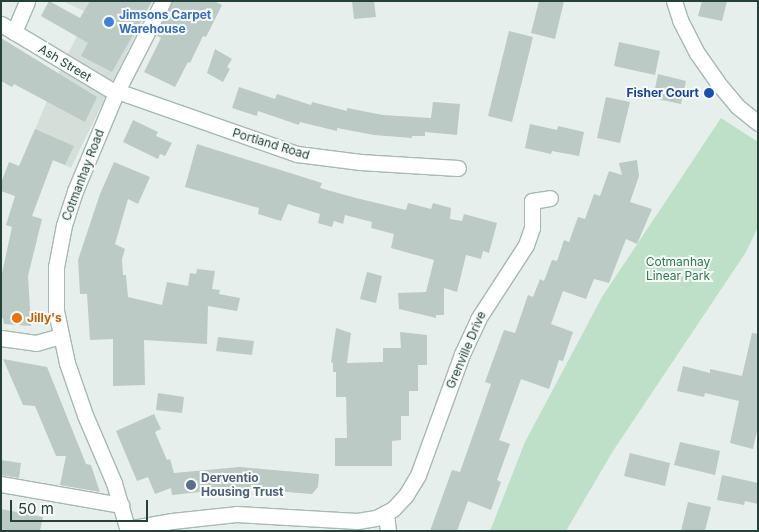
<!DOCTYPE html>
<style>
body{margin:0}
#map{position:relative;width:759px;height:532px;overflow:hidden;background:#e6efeb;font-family:Inter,sans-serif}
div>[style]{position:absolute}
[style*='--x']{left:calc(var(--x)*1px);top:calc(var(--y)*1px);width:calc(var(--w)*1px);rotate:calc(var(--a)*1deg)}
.built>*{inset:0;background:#d4dfda}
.green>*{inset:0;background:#bfe0c8}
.building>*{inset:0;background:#bbcac4}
.roads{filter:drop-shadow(1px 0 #a8b8b2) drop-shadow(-1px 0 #a8b8b2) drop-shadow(0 1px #a8b8b2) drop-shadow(0 -1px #a8b8b2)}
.minor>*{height:15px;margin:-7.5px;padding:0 7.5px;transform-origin:7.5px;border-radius:7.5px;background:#fff}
.dots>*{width:14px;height:14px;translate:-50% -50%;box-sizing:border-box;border:2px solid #f7fbf9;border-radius:50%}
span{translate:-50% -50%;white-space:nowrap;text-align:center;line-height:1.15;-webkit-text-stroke:4px #f7fbf9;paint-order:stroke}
.shop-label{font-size:12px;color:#366cbe;font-weight:700}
.left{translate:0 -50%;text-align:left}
.street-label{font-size:12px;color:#24423a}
.transit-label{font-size:12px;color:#164399;font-weight:700}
.right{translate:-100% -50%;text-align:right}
.park-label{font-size:12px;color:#2d7a4b}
.food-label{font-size:12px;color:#c56008;font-weight:700}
.service-label{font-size:12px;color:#4e5e75;font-weight:700}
.frame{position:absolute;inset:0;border:2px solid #24423a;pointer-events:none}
.scale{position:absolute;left:10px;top:500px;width:138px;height:22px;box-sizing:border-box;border:2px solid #24423a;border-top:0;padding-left:6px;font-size:15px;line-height:18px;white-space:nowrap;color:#24423a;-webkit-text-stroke:4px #f7fbf9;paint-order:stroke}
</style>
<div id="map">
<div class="built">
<div style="clip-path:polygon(63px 1px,152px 1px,71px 168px,27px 149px,59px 72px,82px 26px,84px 11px)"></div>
</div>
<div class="green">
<div style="clip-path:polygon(721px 118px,758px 142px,758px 227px,746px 252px,613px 451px,566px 531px,490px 531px,525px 442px,602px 297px)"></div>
</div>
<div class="building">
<div style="clip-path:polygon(49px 1px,80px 18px,90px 1px,152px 1px,112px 72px,81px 56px,88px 43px,41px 16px)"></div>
<div style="clip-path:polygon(172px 1px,214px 1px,222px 5px,206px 37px,203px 36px,190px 63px,188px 62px,175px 87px,144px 72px,161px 38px,156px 35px)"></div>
<div style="clip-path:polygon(352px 1px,374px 1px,376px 17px,354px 19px)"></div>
<div style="clip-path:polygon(539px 1px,564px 1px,555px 39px,531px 33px)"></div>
<div style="clip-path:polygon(702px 1px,727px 1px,722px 21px,698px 16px)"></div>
<div style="clip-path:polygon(509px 31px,533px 37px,512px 122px,488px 116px)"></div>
<div style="clip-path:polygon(1px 38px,97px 97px,85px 122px,14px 84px,12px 87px,1px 81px)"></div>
<div style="clip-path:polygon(619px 42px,660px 51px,655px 75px,614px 66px)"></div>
<div style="clip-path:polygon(215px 49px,232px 59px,227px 67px,230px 69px,223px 82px,207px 73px)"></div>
<div style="clip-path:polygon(658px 74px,686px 81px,681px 104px,653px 98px)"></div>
<div style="clip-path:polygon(239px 87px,275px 99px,277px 94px,311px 105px,312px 102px,347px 111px,347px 108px,383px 115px,431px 118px,433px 102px,460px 104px,457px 135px,425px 132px,425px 136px,412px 136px,412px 138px,374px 135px,337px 128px,337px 131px,300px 122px,299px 125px,258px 111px,257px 116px,232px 108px)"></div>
<div style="clip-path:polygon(606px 97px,630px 102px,620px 143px,597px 138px)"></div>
<div style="clip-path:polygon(133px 120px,158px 132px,156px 136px,172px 143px,165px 156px,160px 154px,158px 159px,123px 142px)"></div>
<div style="clip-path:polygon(530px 124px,557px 130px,558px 126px,584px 132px,579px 156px,552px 151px,551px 154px,525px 148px)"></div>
<div style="clip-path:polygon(35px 129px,74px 146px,65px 165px,53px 160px,32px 216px,42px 219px,28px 276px,31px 326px,4px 324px,3px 318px,1px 318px,1px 278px,12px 227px,6px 225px,15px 196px,1px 191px,1px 183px,9px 162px,19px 166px)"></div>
<div style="clip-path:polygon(197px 144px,322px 183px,320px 188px,356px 198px,406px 210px,408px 203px,431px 209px,433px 203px,451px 208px,450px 219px,462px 221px,464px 214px,497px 223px,489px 253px,483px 251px,481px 259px,466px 255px,457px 292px,444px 288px,444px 315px,436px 315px,436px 318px,399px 309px,398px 293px,426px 292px,434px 260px,391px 248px,394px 234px,371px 228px,372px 222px,345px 215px,343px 224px,334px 221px,332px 227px,318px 223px,320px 214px,288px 204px,281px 221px,258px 214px,259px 208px,185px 187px)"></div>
<div style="clip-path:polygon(637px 160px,639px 176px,630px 202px,652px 209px,637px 244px,626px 239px,609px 283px,594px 279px,586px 299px,563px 291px,551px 324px,573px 332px,563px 361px,559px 360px,549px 389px,521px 379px,499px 440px,510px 444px,497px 480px,501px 482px,491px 510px,468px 501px,457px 531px,430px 531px,452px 470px,460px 472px,491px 384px,485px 382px,504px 330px,515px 333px,528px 295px,533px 297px,540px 279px,544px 281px,552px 260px,557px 261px,564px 240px,569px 242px,578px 217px,585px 219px,594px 194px,600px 196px,609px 171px,622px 175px,619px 163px)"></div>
<div style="clip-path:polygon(114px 162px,150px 177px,138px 204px,128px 199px,115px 244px,125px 249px,122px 259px,123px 275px,126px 275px,128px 297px,162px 305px,167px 282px,188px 286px,190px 273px,196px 274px,197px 269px,215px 271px,212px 289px,220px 290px,219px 294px,240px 298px,237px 311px,208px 306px,207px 344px,144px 340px,145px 385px,113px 386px,113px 339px,90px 340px,87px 294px,80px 294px,78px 260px,100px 194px)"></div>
<div style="clip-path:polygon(367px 272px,382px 276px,376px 303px,360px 299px)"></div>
<div style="clip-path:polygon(336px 328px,351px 333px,347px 363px,383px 362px,383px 348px,401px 348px,400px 332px,427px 335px,427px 365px,418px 365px,418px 391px,409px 391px,409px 416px,401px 416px,401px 440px,392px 441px,392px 466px,335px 466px,335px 438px,347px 438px,346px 397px,336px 397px,336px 372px,333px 372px,333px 363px,331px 362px)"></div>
<div style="clip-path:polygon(752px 333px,758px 334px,758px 426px,753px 449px,730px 443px,739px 401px,705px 393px,704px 397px,677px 391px,683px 366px,710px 373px,710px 369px,742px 376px)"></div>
<div style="clip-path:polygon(218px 337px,254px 341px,252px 355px,216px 351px)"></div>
<div style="clip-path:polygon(3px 359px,47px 367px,86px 464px,91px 465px,100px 492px,60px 485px,66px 456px,56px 456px,35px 406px,23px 405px)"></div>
<div style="clip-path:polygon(158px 393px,184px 397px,182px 413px,156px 410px)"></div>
<div style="clip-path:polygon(154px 414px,161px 429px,155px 432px,167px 460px,170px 459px,174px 473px,240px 467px,319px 474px,318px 487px,312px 494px,238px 488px,172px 495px,171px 488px,155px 494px,148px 477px,137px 481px,116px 431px)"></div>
<div style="clip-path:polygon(680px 442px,720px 451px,715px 475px,674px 465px)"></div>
<div style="clip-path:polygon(630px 453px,670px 463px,665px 486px,624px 476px)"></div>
<div style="clip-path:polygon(1px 460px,21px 463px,19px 478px,1px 475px)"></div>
<div style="clip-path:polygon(722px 475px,758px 483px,758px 504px,745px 501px,744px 505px,717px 500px)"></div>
<div style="clip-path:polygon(688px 502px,711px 507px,705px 531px,681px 531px)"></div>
<div style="clip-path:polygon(1px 509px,43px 517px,40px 531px,1px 530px)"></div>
</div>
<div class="roads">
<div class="minor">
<div style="--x:674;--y:1;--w:20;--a:72"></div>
<div style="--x:680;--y:20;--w:37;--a:63"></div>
<div style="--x:697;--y:53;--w:35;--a:55"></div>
<div style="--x:717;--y:82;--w:31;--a:50"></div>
<div style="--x:737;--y:106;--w:27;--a:39"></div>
<div style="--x:1;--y:24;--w:134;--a:31"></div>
<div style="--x:14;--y:32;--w:34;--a:-67"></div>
<div style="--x:117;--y:91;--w:191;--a:19.3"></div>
<div style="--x:297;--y:154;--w:64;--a:7.2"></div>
<div style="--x:360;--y:162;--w:98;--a:3.5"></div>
<div style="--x:1;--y:338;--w:35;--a:8"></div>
<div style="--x:36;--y:343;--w:25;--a:-16"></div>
<div style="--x:1;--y:484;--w:122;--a:9.9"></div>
<div style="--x:386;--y:513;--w:18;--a:84"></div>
<div style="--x:127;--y:529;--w:46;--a:-10.1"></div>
<div style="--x:172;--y:521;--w:64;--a:-6.2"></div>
<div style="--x:236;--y:514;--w:121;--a:3.3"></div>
<div style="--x:357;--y:521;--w:19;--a:-9"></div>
<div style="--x:376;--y:518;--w:19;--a:-28"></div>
<div style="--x:393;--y:509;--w:19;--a:-47"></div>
<div style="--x:406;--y:495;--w:23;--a:-59"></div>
<div style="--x:418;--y:475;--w:129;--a:-70"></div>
<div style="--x:462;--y:354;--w:38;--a:-65"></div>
<div style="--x:478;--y:319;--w:88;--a:-57"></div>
<div style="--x:526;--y:245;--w:18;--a:-71"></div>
<div style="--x:532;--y:228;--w:27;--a:-90"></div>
<div style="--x:532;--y:201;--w:18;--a:-9"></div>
<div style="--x:128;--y:531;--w:50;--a:-106.3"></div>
<div style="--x:114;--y:483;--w:74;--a:-113.1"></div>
<div style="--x:85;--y:415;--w:55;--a:-109.1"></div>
<div style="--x:67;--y:363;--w:53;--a:-101.9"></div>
<div style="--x:56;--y:311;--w:44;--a:-90"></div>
<div style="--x:56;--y:267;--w:43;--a:-79.2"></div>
<div style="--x:64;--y:225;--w:36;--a:-72"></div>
<div style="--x:75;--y:191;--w:106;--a:-67.3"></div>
<div style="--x:116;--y:93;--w:103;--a:-62.9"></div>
</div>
</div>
<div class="dots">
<div style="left:109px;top:22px;background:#3f7fe0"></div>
<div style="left:709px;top:93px;background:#1a4fb4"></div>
<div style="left:17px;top:318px;background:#e8710a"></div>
<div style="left:191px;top:485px;background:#5c6f8a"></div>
</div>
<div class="shop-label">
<span class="left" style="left:119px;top:22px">Jimsons Carpet<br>Warehouse</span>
</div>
<div class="street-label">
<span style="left:65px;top:63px;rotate:31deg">Ash Street</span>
<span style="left:271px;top:144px;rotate:17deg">Portland Road</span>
<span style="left:83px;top:175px;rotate:-69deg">Cotmanhay Road</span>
<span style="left:466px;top:350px;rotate:-67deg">Grenville Drive</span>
</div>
<div class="transit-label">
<span class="right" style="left:699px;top:93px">Fisher Court</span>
</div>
<div class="park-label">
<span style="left:678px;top:269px">Cotmanhay<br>Linear Park</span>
</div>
<div class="food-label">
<span class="left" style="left:27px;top:318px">Jilly's</span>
</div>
<div class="service-label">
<span class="left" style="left:201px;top:485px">Derventio<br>Housing Trust</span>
</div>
<div class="frame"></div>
<div class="scale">50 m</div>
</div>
